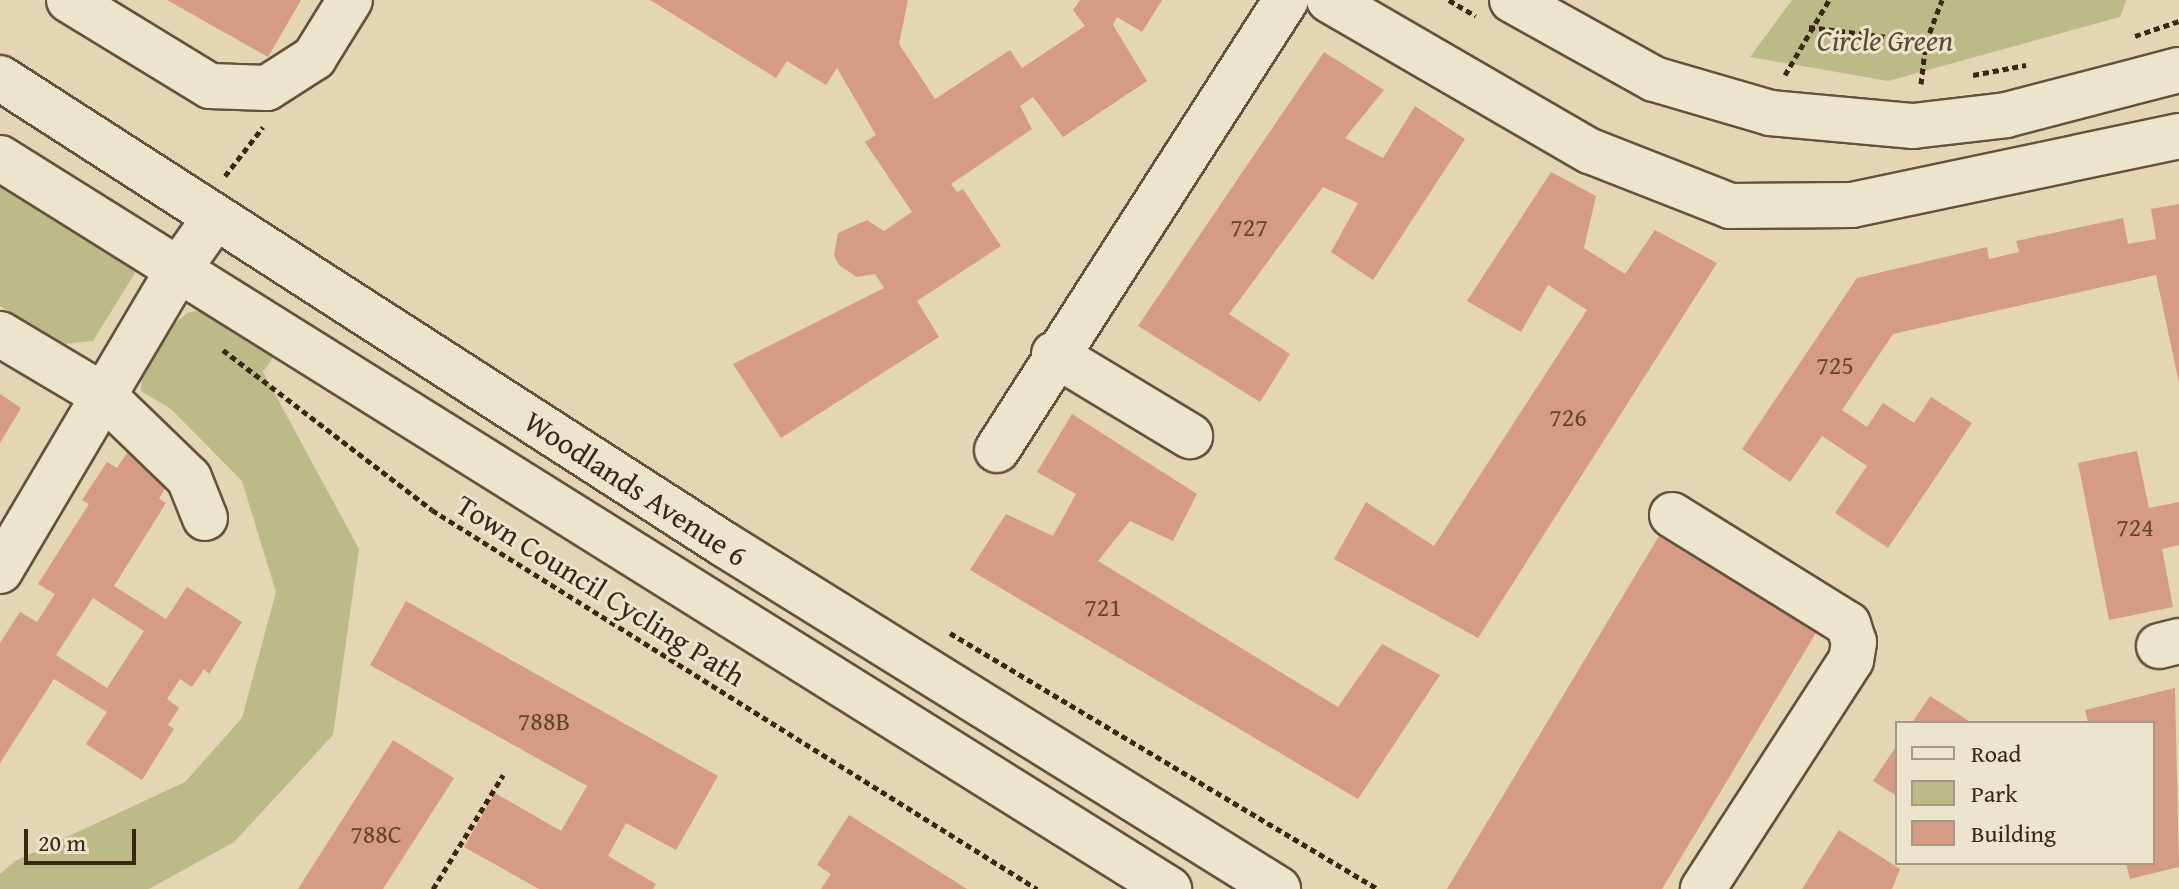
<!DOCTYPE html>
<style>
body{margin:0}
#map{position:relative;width:2179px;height:889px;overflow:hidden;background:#e4d5b4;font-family:"Gentium Book Plus",serif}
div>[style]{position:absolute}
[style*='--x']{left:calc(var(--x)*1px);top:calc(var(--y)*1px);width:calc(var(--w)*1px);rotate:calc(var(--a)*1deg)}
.green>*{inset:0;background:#bcbb87}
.building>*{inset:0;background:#d59b84}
.path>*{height:5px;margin-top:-2.5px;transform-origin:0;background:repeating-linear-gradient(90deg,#3b2715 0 6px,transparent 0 10px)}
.roads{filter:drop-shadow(2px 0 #65523d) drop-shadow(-2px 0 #65523d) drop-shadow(0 2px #65523d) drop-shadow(0 -2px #65523d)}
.minor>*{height:44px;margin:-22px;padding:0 22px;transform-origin:22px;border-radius:22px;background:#ede4ce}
span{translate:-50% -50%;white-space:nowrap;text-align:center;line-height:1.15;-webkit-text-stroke:6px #ede4ce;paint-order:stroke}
.number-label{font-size:26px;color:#624431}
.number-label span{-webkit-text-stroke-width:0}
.park-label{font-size:30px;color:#5b4c32;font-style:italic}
.street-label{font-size:30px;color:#3b2715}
.legend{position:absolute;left:1895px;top:721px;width:260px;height:144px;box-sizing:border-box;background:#ede4ce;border:2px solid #a69884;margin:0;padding:10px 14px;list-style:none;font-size:24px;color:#3b2715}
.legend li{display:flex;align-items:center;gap:16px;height:40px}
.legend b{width:40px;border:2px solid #a69884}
.scale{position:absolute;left:24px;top:829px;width:112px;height:36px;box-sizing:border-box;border:4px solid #3b2715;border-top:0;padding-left:10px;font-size:24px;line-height:28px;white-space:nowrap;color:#3b2715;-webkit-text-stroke:6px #ede4ce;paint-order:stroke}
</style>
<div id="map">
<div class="green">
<div style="clip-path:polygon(1792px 0,2126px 0,2120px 17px,1888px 81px,1750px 57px)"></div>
<div style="clip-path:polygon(0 178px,123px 250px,135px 273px,93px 341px,62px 344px,0 306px)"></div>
<div style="clip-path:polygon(214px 307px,281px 346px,263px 372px,359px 549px,333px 735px,234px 842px,149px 889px,0 889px,0 874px,15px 861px,185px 782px,242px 718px,276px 592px,242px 481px,171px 409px,141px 391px,142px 372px,175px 323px,187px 313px)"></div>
</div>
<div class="building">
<div style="clip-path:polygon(167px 0,301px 0,268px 57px)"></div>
<div style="clip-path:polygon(650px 0,908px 0,899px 44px,935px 99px,1010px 50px,1022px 68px,1085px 26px,1073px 10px,1080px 0,1162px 0,1142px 32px,1117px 17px,1113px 25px,1147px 81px,1063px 137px,1033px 97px,1020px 106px,1032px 129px,951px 184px,957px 192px,963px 189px,1001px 246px,917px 301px,939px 337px,781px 438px,733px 364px,884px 288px,875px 274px,857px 277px,839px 265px,834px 255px,838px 233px,867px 220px,884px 231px,912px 212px,865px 142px,876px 135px,837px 68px,826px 85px,787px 61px,776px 78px)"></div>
<div style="clip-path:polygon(1324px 52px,1384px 90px,1345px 138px,1383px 158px,1415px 106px,1465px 139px,1373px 280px,1331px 252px,1358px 203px,1323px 187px,1229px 314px,1290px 354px,1260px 402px,1138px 326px)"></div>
<div style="clip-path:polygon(1551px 172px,1596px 196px,1584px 248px,1625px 274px,1655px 230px,1717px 263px,1478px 638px,1334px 559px,1366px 502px,1434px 546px,1587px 310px,1548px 285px,1521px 332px,1467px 301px)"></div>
<div style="clip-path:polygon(2179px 204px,2179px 383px,2156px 275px,1893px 334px,1842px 410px,1867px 427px,1883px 403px,1914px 423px,1931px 397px,1972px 423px,1888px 548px,1835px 513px,1867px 466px,1822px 436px,1790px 482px,1742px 449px,1857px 278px,1987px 247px,1989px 259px,2019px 252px,2016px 241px,2123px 218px,2128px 244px,2156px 239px,2151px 209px)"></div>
<div style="clip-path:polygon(0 394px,21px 408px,0 443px)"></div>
<div style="clip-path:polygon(1072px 414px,1197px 494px,1173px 541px,1130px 521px,1098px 561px,1338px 707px,1382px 644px,1440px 675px,1358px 799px,970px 570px,1006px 514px,1053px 536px,1076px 494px,1037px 472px)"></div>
<div style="clip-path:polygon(2137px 451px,2149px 508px,2179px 502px,2179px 545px,2162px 549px,2173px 607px,2109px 620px,2078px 463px)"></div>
<div style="clip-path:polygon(evenodd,127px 453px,170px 480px,159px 499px,166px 503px,114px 586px,166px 619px,187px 587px,242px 622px,209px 674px,204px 669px,192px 687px,180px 679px,167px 699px,179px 708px,168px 725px,174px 729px,142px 780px,86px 744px,107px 712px,54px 679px,0 763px,0 643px,20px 612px,37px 622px,55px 594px,38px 584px,89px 504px,82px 500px,107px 462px,117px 468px,127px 453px,93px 598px,144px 631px,107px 688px,56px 655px,93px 598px)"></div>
<div style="clip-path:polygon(1659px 536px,1817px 631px,1662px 889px,1447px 889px)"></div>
<div style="clip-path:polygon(406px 601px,718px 776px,676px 850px,626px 823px,608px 856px,656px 884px,653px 889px,539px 889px,464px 847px,495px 793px,561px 831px,587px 786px,370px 665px)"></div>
<div style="clip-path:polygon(2175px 688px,2179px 867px,2130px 879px,2126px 863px,2153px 863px,2153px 723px,2088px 723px,2085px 710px)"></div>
<div style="clip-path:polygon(1930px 696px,1972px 723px,1912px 723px)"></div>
<div style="clip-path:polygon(393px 740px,454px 778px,383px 889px,298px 889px)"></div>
<div style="clip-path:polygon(1897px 745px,1897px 796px,1873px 781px)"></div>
<div style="clip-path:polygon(849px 815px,967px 889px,821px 889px,831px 874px,817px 865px)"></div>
<div style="clip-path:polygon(1839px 830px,1900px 869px,1892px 889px,1802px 889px)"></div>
</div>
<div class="path">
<div style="--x:1449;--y:0;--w:31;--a:31"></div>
<div style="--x:1809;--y:27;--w:118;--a:7.3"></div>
<div style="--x:2135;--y:36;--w:46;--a:-18.8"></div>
<div style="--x:1785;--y:75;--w:87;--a:-59.6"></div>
<div style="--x:1973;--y:75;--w:54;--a:-10.7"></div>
<div style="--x:1921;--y:84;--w:42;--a:-83.2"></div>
<div style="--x:1926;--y:42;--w:45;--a:-69.1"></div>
<div style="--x:225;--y:176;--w:62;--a:-52.2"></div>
<div style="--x:223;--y:350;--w:263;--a:37.4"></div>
<div style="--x:432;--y:510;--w:714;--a:32.06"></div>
<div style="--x:950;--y:633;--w:499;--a:30.9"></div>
<div style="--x:433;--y:889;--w:134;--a:-58.4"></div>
</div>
<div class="roads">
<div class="minor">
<div style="--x:69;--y:0;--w:165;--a:31.4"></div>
<div style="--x:210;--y:86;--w:57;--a:2"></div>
<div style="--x:267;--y:88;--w:56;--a:-32.6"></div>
<div style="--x:314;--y:58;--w:68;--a:-58.2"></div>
<div style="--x:1329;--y:0;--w:302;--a:30.1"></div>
<div style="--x:1590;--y:151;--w:150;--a:21.4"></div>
<div style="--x:1730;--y:206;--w:122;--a:-0.5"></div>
<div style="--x:1852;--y:205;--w:334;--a:-11.9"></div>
<div style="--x:1512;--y:0;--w:162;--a:29.1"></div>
<div style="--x:1654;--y:79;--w:121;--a:16.3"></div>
<div style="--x:1770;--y:113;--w:144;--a:5.2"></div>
<div style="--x:1913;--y:126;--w:94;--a:-6.7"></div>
<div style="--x:2006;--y:115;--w:179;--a:-14.6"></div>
<div style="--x:0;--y:78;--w:859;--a:32.78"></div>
<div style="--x:722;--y:543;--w:655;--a:31.89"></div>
<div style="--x:0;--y:158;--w:1379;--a:32.02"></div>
<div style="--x:0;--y:334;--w:121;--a:30.8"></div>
<div style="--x:104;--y:396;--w:118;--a:44"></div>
<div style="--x:189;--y:478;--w:43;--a:68.2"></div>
<div style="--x:1054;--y:354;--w:159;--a:31.1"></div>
<div style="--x:997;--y:450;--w:535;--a:-57.29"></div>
<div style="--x:1672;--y:515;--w:207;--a:31.8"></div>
<div style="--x:1848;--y:624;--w:19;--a:72"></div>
<div style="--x:1854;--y:642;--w:18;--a:99"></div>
<div style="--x:1851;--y:660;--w:273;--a:122.9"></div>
<div style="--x:0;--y:571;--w:346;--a:-59.4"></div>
<div style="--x:176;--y:273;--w:67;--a:-54.7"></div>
<div style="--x:2159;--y:646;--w:21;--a:-14"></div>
</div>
</div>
<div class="number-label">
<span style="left:1249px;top:227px">727</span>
<span style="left:1835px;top:365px">725</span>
<span style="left:1568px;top:417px">726</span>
<span style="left:2135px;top:527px">724</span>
<span style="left:1103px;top:607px">721</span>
<span style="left:544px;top:721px">788B</span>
<span style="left:376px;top:834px">788C</span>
</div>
<div class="park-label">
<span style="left:1885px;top:40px">Circle Green</span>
</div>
<div class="street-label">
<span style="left:636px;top:488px;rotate:33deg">Woodlands Avenue 6</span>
<span style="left:601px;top:590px;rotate:32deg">Town Council Cycling Path</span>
</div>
<ul class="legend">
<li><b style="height:10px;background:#ede4ce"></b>Road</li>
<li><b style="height:22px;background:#bcbb87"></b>Park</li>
<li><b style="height:22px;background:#d59b84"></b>Building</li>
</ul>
<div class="scale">20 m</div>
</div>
